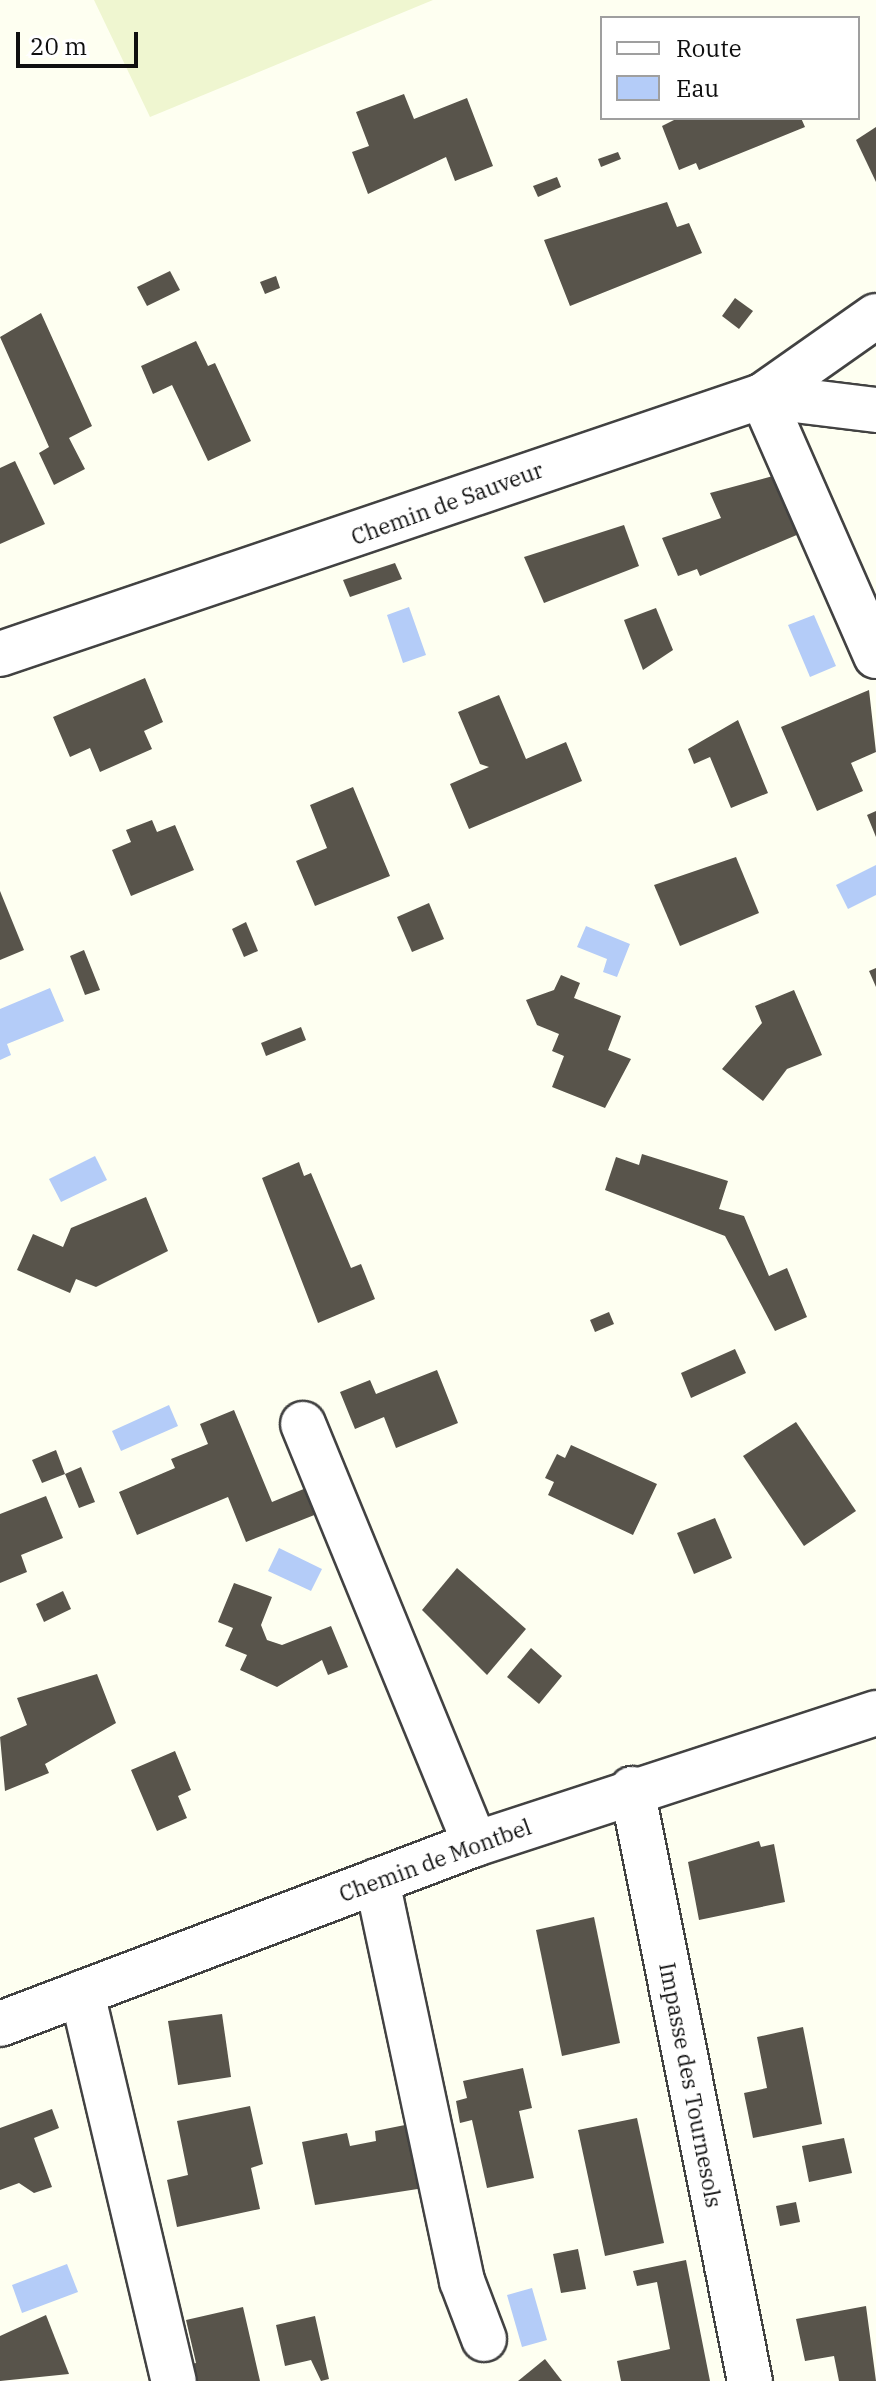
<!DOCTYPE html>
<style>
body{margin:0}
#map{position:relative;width:876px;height:2381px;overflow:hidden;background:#fefff1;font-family:"IBM Plex Serif",serif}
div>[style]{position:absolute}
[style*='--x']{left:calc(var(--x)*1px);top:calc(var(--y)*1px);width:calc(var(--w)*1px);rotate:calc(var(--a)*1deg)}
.farmland>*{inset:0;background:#eff6d0}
.water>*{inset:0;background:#b4ccf8}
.building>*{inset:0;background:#58544b}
.roads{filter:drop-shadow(2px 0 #424242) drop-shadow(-2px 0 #424242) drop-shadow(0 2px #424242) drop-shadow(0 -2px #424242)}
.minor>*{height:44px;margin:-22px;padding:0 22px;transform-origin:22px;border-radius:22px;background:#fff}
span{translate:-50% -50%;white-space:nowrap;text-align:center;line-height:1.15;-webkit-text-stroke:8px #fff;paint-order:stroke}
.street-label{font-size:22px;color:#0f0f0f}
.legend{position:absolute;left:600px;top:16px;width:260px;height:104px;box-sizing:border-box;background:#fff;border:2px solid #9f9f9f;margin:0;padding:10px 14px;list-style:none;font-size:24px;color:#0f0f0f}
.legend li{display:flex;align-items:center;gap:16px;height:40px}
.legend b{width:40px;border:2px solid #9f9f9f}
.scale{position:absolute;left:16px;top:32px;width:122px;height:36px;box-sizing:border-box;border:4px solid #0f0f0f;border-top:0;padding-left:10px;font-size:24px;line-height:28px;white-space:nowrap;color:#0f0f0f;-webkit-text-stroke:6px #fff;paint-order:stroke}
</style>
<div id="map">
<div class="farmland">
<div style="clip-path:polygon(94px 0,433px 0,150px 117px)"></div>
</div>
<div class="water">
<div style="clip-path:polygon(409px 607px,426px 655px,403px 663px,387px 615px)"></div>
<div style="clip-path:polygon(814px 615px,836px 666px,810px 677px,788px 625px)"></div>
<div style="clip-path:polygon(876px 865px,876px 895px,848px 909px,836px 885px)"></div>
<div style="clip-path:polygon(586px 926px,630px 944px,617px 977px,603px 972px,607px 959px,577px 947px)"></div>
<div style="clip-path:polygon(50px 988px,64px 1021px,7px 1044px,11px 1055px,0 1060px,0 1009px)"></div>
<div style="clip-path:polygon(95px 1156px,107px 1180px,61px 1202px,49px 1179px)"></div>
<div style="clip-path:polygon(169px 1405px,178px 1426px,121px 1451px,112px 1431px)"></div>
<div style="clip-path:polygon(279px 1548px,322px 1569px,311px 1591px,268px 1571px)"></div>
<div style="clip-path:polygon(67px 2264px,78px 2292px,22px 2313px,12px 2285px)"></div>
<div style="clip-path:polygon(532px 2288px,547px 2340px,522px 2347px,507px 2295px)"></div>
</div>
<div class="building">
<div style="clip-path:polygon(404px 94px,414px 119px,467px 98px,493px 166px,455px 181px,446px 157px,368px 194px,352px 152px,369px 146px,356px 112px)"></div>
<div style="clip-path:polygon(678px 118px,801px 118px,805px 127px,699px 170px,696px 163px,679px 170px,662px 126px)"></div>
<div style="clip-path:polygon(876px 127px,876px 182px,856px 140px)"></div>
<div style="clip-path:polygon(618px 152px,621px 159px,601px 167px,598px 159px)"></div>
<div style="clip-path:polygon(557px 177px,561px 187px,538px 197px,533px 186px)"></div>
<div style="clip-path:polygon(667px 202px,677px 227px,689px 223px,702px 253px,570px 306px,544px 240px)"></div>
<div style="clip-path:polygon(170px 271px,180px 290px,147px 306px,137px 287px)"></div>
<div style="clip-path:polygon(276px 276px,280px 288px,265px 294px,260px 282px)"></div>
<div style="clip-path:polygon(735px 298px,753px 311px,739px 329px,722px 316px)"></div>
<div style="clip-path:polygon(41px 313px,92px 426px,69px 438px,85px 469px,54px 485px,39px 453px,49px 447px,0 337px)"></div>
<div style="clip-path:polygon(196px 341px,208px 366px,215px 363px,251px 441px,208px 461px,172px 385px,153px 394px,141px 366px)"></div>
<div style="clip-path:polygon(15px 461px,45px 524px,0 544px,0 468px)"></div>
<div style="clip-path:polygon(773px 476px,799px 534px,700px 576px,697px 569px,678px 576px,662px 538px,721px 518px,710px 493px)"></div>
<div style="clip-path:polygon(624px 525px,639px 566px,544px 603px,524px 557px)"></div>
<div style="clip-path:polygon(395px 563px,402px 579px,350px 597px,343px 580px)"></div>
<div style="clip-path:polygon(656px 608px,673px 650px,643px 670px,624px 620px)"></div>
<div style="clip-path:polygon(145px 678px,163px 722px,144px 731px,152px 749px,100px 772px,90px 748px,70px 757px,53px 717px)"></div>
<div style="clip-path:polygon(869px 690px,876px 752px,851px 763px,863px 791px,817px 811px,781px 727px)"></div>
<div style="clip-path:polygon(499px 695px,526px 759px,566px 742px,582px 781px,469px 829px,450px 784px,489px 767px,480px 764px,458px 712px)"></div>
<div style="clip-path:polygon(738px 720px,768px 793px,731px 808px,710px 757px,694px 764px,688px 749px)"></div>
<div style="clip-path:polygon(353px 787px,390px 876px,315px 906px,296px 861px,327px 848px,310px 805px)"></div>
<div style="clip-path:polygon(876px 811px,876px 837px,867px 815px)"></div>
<div style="clip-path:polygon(152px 820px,157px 832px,175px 825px,194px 870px,131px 896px,112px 850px,131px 842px,126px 830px)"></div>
<div style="clip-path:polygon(736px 857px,759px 913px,680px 946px,654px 885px)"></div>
<div style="clip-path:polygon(0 891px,24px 950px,0 960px)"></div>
<div style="clip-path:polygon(429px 903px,444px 939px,412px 952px,397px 917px)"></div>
<div style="clip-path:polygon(246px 922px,258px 951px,244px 957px,232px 929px)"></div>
<div style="clip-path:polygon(84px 950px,100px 990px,85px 995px,70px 956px)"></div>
<div style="clip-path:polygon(876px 968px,876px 987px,869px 971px)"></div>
<div style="clip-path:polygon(561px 975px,580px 983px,574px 998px,621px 1016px,608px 1050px,631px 1059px,605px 1108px,552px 1087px,564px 1056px,552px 1051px,559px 1034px,537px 1025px,526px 1000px,554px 990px)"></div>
<div style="clip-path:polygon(794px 990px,822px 1055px,787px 1069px,763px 1101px,722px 1069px,762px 1023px,755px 1006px)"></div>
<div style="clip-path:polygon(301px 1027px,306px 1040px,266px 1056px,261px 1043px)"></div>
<div style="clip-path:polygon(642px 1154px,728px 1181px,719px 1209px,744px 1216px,769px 1276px,787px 1268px,807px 1317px,775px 1331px,725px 1236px,605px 1190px,616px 1157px,639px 1165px)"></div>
<div style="clip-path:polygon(299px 1162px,304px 1176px,311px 1173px,351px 1268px,361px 1264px,375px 1299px,318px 1323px,262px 1178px)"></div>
<div style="clip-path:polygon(146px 1197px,168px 1251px,96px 1287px,76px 1279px,70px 1293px,17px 1270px,33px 1234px,63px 1247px,71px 1228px)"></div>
<div style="clip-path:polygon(609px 1312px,614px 1324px,595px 1332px,590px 1320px)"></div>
<div style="clip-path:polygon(735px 1349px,746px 1373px,691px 1398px,681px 1373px)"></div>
<div style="clip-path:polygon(437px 1370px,458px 1423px,396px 1448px,384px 1417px,355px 1429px,340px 1392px,370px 1380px,376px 1394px)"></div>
<div style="clip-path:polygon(234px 1410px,272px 1502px,311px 1486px,322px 1512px,246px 1542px,228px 1497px,137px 1535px,119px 1492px,175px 1468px,171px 1459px,208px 1444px,200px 1424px)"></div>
<div style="clip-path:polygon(796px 1422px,856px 1511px,804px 1546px,743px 1456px)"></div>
<div style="clip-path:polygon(571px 1445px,657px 1484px,633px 1535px,548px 1495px,554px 1482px,545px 1478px,557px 1454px,565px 1458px)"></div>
<div style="clip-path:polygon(56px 1450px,65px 1474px,81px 1467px,95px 1502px,79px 1508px,65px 1474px,42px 1483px,32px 1460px)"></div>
<div style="clip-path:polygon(46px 1496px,63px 1538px,21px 1555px,27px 1572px,0 1583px,0 1514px)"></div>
<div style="clip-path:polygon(715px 1518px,732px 1558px,694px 1574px,677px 1533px)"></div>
<div style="clip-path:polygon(457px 1568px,526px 1629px,487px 1675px,422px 1610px)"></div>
<div style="clip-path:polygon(234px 1583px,272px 1597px,261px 1625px,267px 1640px,282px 1645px,331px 1626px,348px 1667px,328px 1675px,322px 1660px,277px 1687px,240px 1670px,247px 1655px,225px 1646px,233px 1628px,218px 1622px)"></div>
<div style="clip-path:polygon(63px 1591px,71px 1609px,44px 1622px,36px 1604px)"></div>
<div style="clip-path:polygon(531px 1648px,562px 1676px,539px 1704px,507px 1677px)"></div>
<div style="clip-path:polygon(97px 1674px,116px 1723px,45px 1764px,49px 1773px,5px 1791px,0 1737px,27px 1725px,17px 1698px)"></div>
<div style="clip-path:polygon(175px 1751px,191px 1790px,178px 1796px,187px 1818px,157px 1831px,131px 1770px)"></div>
<div style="clip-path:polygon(759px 1841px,761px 1847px,774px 1844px,785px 1902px,699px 1920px,688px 1862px)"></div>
<div style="clip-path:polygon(594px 1917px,620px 2043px,562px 2056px,536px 1930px)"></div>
<div style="clip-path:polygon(222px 2014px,231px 2077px,178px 2085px,168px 2021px)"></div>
<div style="clip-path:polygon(803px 2027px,822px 2124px,753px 2138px,744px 2093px,767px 2088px,757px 2037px)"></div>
<div style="clip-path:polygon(523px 2068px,532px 2108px,519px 2111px,534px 2178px,487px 2188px,472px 2120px,460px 2123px,456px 2101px,467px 2098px,463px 2081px)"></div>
<div style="clip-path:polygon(250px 2106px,263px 2164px,251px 2168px,260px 2209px,177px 2227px,167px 2180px,188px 2175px,177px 2121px)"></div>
<div style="clip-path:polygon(52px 2109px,59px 2128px,34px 2138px,52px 2187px,34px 2193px,19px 2183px,0 2190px,0 2128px)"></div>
<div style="clip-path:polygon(637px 2118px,664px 2243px,605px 2256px,578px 2130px)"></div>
<div style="clip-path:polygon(410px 2124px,424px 2188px,315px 2205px,302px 2142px,347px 2133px,350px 2146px,376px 2141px,375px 2131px)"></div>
<div style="clip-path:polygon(844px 2138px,852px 2173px,809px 2182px,802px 2146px)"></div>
<div style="clip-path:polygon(796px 2202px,800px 2222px,780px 2226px,776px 2206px)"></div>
<div style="clip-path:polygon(578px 2249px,586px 2289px,561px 2293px,553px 2254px)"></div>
<div style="clip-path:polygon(686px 2260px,710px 2381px,621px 2381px,617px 2361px,670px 2349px,657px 2282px,637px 2286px,633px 2271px)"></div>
<div style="clip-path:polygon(866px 2306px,876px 2381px,839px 2381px,834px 2356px,805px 2361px,796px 2319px)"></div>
<div style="clip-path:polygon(243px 2307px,260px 2381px,184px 2381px,180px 2367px,196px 2363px,186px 2320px)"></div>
<div style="clip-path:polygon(46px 2315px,69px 2374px,0 2381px,0 2336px)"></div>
<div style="clip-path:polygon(315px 2316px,329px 2379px,321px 2381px,311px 2360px,285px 2366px,276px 2325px)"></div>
<div style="clip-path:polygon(545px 2359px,562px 2381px,518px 2381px)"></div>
</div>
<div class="roads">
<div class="minor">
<div style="--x:762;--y:396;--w:284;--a:66.3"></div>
<div style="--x:762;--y:396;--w:115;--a:7"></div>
<div style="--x:0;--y:654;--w:804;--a:-18.71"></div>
<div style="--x:762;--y:396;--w:139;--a:-35.1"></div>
<div style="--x:303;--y:1424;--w:454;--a:67.7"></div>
<div style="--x:632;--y:1789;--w:604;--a:78.73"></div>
<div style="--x:377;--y:1881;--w:409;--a:78"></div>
<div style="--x:462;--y:2281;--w:62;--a:69.2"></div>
<div style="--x:82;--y:1993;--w:399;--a:76.7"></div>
<div style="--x:0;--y:2024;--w:508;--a:-20.75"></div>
<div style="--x:475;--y:1844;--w:422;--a:-18.1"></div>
</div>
</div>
<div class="street-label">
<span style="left:447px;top:503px;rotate:-20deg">Chemin de Sauveur</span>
<span style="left:435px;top:1860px;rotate:-20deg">Chemin de Montbel</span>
<span style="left:691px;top:2085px;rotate:79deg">Impasse des Tournesols</span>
</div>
<ul class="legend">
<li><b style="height:10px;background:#fff"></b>Route</li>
<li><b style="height:22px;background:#b4ccf8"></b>Eau</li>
</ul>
<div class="scale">20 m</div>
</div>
